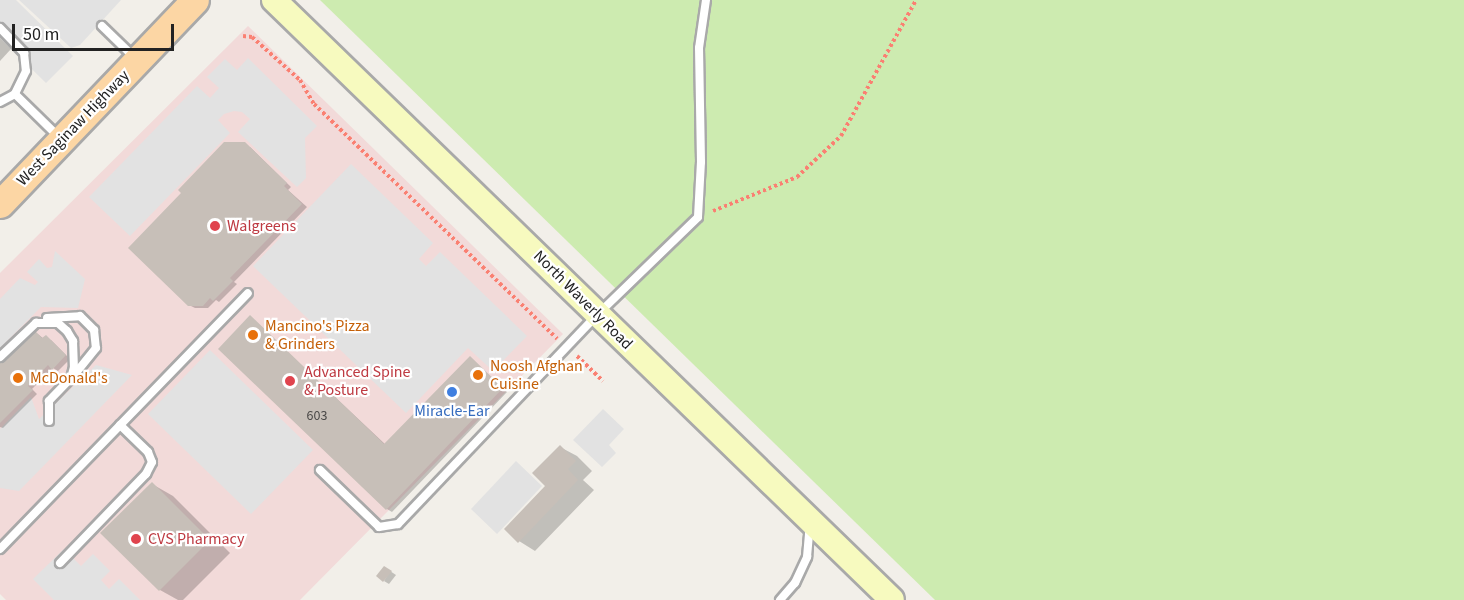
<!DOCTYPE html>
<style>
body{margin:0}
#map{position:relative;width:1464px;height:600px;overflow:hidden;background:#f2efe9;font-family:"Source Sans 3",sans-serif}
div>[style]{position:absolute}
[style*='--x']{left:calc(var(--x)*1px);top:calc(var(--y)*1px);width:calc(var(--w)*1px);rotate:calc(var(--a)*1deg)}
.commercial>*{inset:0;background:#f2dad9}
.grass>*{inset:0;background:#cdebb0}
.parking>*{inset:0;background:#e2e2e2}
.shadow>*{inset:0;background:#0003}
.building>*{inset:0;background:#c7bfb8}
.path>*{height:4px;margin-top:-2px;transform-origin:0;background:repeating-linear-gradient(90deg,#fa8072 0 3px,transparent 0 6px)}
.roads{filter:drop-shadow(2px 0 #a9a9a9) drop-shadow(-2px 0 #a9a9a9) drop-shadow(0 2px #a9a9a9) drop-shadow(0 -2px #a9a9a9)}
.lane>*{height:8px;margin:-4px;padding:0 4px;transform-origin:4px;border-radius:4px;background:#fff}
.secondary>*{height:24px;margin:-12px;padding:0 12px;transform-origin:12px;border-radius:12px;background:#f7fabf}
.primary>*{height:27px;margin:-13.5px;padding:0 13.5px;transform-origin:13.5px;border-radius:13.5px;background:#fcd6a4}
.dots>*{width:16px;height:16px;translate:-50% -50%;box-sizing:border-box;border:3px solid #fff;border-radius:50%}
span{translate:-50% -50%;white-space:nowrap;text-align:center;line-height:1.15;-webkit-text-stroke:4.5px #fff;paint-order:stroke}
.number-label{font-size:14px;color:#4b4948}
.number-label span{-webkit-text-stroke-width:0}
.street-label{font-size:16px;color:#222}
.health-label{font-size:16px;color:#be3a42}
.left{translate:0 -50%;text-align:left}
.food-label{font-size:16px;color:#c56008}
.shop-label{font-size:16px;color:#366cbe}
.scale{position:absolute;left:12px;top:24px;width:162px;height:27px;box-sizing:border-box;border:3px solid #222;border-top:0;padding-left:8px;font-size:18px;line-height:21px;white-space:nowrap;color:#222;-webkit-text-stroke:4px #fff;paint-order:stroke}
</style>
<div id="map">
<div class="commercial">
<div style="clip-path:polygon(248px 26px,563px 334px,300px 600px,6px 600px,0 594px,0 273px)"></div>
</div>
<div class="grass">
<div style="clip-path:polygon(320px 0,1464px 0,1464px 600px,935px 600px)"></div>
</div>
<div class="parking">
<div style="clip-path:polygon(0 0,16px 0,73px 56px,46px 83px,0 38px)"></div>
<div style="clip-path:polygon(19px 0,121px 0,80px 45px,71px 48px)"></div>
<div style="clip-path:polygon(248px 58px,317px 126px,305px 138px,306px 178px,297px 187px,238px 132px,250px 119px,242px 112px,234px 111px,224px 114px,218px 120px,230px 133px,130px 236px,89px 197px,197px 86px,210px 98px,219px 88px,207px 77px,225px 59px,237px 70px)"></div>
<div style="clip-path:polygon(351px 164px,433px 243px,419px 259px,426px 266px,440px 252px,527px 336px,493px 371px,468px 348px,406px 413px,253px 266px)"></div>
<div style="clip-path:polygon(55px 251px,85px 279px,78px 308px,41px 307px,0 348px,0 299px,20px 278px,35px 285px,38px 282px,27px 272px,39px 259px,47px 268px,52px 267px)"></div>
<div style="clip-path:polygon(210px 350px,313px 450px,251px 514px,148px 414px)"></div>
<div style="clip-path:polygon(96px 365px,132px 375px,19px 491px,0 488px,0 429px,31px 397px,39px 419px)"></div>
<div style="clip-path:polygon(603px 409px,624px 429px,609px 445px,616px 453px,602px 467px,573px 440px)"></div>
<div style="clip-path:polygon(516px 461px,542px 486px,497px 534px,471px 509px)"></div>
<div style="clip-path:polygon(64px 549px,81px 566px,93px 554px,110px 571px,101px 580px,109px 589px,119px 579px,140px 600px,54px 600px,33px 579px)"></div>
</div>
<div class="shadow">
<div style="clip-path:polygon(0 38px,11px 49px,0 61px)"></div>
<div style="clip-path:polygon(250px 147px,291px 187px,288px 190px,307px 207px,234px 282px,237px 284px,219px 302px,216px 300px,208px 308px,195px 308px,189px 305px)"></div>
<div style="clip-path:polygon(250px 317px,386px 445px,470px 358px,507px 392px,392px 512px,387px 509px)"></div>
<div style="clip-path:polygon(33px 330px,44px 339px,51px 340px,70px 359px,58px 371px,53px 368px,32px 389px,37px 394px,3px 428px,0 427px,0 364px)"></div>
<div style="clip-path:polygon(560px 447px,577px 456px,592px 471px,583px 480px,594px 490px,535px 551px,519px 541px,548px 486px)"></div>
<div style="clip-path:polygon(152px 484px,173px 496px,230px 553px,183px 600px,178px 600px,160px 590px)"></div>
<div style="clip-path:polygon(390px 571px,396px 575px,389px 584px,384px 581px)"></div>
</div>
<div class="building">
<div style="clip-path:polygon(224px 142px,245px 142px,287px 183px,284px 186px,302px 204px,230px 278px,233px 281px,213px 301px,210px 298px,203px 306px,188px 306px,128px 248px,181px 193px,178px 190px)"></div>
<div style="clip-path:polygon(250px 315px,384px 444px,470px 356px,503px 388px,386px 510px,218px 349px)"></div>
<div style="clip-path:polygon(32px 328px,42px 338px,46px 335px,66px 355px,52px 370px,48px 365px,28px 386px,33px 390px,0 423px,0 362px)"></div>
<div style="clip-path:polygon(560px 445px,576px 461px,568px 469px,578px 480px,518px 543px,504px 529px,545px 486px,532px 473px)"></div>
<div style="clip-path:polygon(152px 482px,210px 540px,159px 591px,100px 533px)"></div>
<div style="clip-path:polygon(384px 566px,392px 571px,383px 582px,376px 576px)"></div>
</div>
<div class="path">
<div style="--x:243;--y:36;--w:9;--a:6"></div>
<div style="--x:252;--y:37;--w:64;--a:41.9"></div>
<div style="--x:300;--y:80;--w:28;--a:60"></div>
<div style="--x:314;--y:104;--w:338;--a:44"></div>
<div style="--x:713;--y:211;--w:91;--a:-22"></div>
<div style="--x:797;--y:177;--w:60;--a:-43"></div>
<div style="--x:841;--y:136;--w:155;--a:-61.1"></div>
<div style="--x:577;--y:356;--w:36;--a:44"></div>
</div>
<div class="roads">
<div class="lane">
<div style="--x:102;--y:26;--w:45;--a:44.1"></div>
<div style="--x:0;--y:28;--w:35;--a:46"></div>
<div style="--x:24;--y:53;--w:18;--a:84"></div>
<div style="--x:26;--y:71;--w:25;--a:116"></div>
<div style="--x:15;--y:94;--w:17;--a:152"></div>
<div style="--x:15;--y:94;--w:63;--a:44.4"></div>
<div style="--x:47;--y:318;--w:33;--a:-3"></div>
<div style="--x:80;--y:316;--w:20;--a:45"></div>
<div style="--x:94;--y:330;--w:18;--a:84"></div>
<div style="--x:96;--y:348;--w:36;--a:129"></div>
<div style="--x:0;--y:357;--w:50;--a:-43.4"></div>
<div style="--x:36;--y:323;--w:22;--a:0"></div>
<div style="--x:58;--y:323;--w:12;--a:42"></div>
<div style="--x:67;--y:331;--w:12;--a:59"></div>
<div style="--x:73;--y:341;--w:26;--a:88"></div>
<div style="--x:74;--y:367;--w:11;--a:105"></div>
<div style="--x:71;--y:378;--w:32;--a:134"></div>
<div style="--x:49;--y:401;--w:20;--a:90"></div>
<div style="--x:320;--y:470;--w:82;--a:44"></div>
<div style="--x:379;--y:527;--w:19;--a:-9"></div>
<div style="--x:398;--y:524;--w:290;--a:-46.4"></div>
<div style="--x:598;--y:314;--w:139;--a:-44.1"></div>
<div style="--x:698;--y:217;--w:55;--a:-86.9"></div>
<div style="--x:701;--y:162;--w:114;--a:-91"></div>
<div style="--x:699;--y:48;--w:49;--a:-81.7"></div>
<div style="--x:0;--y:549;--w:356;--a:-45.9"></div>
<div style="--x:60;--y:563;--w:124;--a:-46"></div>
<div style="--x:146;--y:474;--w:13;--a:-63"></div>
<div style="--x:152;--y:462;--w:11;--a:-112"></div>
<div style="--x:148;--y:452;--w:39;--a:-136"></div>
<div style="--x:780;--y:600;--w:23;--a:-49"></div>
<div style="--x:795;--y:583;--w:29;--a:-65"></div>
<div style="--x:807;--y:557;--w:32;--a:-85"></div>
</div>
<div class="secondary">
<div style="--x:274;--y:0;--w:861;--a:44.15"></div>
</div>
<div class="primary">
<div style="--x:0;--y:204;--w:282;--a:-46.3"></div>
</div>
</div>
<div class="dots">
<div style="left:215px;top:226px;background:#e0444e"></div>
<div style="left:253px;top:335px;background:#e8710a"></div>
<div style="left:478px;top:375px;background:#e8710a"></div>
<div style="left:18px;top:378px;background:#e8710a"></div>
<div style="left:290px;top:381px;background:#e0444e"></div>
<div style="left:452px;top:392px;background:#3f7fe0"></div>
<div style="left:136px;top:539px;background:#e0444e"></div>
</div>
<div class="number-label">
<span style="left:317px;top:416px">603</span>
</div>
<div class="street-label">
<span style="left:73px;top:128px;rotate:-46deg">West Saginaw Highway</span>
<span style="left:583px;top:300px;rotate:45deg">North Waverly Road</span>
</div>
<div class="health-label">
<span class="left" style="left:227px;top:226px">Walgreens</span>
<span class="left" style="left:304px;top:381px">Advanced Spine<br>&amp; Posture</span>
<span class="left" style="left:148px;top:539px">CVS Pharmacy</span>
</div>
<div class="food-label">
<span class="left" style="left:265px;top:335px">Mancino's Pizza<br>&amp; Grinders</span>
<span class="left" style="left:490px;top:375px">Noosh Afghan<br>Cuisine</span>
<span class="left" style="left:30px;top:378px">McDonald's</span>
</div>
<div class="shop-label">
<span style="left:452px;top:411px">Miracle-Ear</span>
</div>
<div class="scale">50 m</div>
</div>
